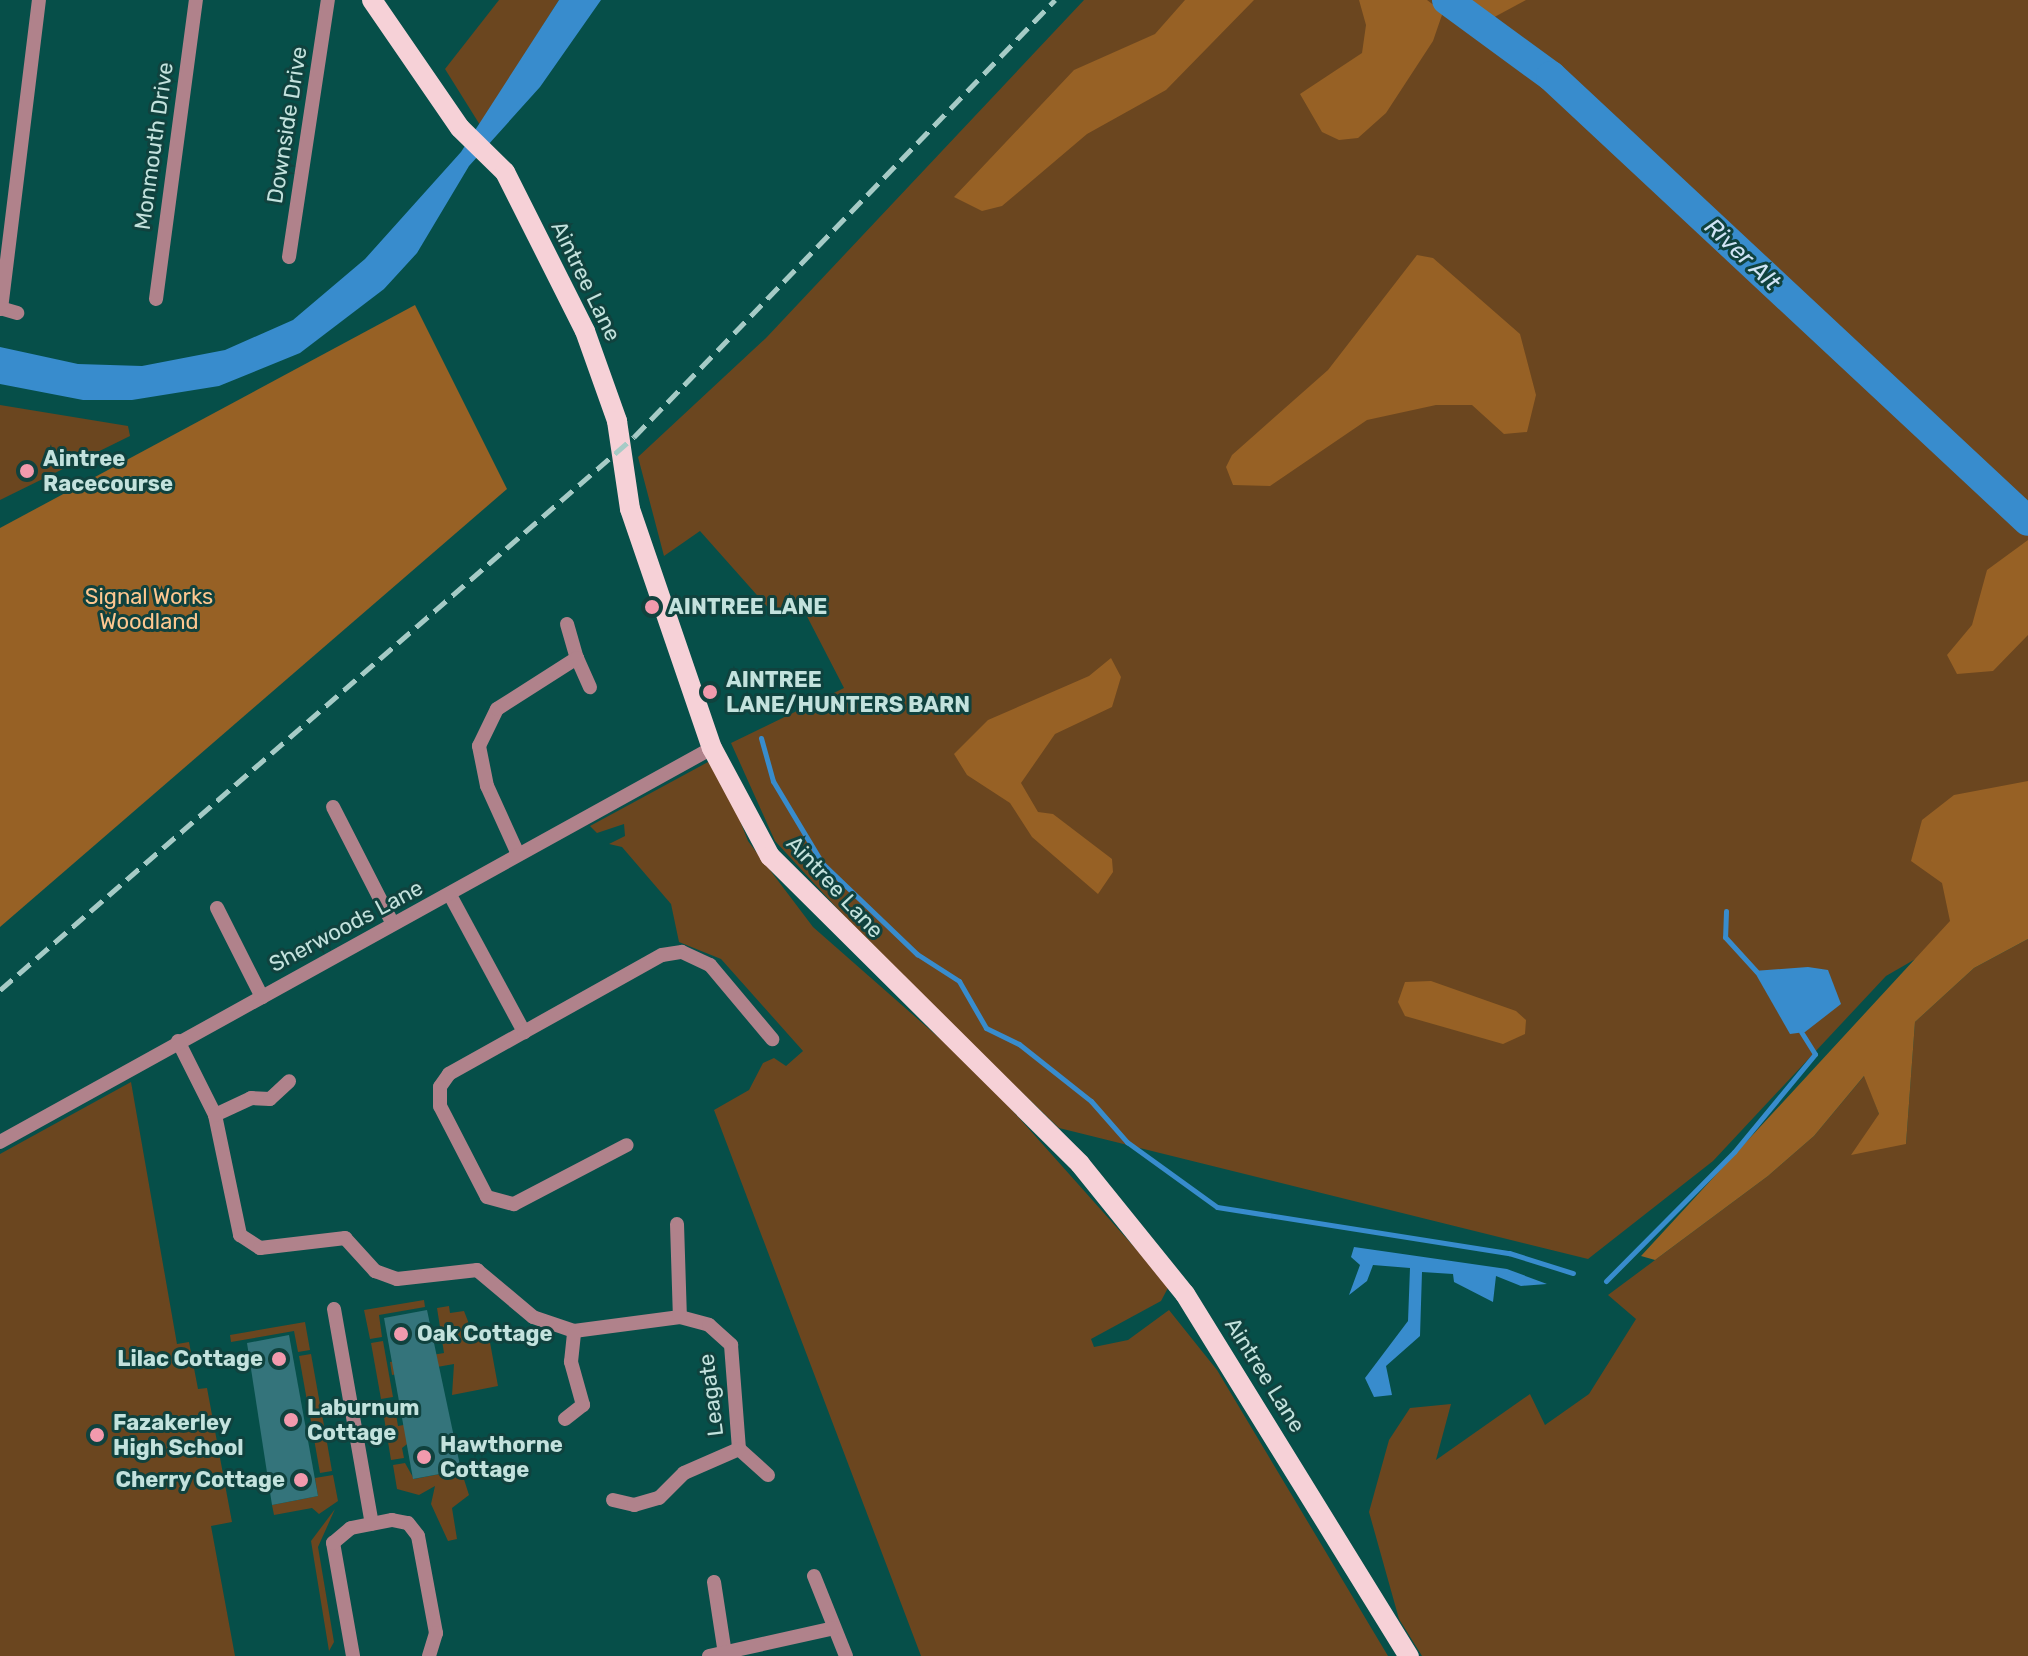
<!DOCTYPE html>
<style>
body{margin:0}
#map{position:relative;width:2028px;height:1656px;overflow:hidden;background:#064f49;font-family:Rubik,sans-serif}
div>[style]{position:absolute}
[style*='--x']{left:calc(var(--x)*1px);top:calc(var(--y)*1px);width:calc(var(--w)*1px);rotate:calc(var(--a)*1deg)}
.green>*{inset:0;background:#6b461f}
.forest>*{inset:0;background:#976125}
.water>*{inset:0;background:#388ccd}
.stream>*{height:5px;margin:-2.5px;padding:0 2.5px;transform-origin:2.5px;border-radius:2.5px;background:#388ccd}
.river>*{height:30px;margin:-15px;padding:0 15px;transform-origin:15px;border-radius:15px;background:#388ccd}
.building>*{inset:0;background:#34747b}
.minor>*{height:14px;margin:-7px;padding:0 7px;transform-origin:7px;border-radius:7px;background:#b0828b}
.major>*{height:20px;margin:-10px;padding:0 10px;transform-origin:10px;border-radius:10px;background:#f6d1d7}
.rail>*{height:5px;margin-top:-2.5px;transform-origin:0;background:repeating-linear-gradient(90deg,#a6cbc6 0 16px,transparent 0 24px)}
.dots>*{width:22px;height:22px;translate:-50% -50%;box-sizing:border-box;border:4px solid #10423e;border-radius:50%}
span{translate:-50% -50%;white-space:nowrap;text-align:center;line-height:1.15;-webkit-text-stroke:6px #10423e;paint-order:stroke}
.street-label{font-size:22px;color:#c3e2dd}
.poi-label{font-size:22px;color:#c3e2dd;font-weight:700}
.left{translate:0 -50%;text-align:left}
.right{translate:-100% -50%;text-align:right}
.park-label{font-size:22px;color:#fec790}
.water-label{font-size:24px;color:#d0e3f5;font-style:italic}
</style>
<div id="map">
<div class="green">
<div style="clip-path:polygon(499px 0,559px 0,480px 125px,445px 69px)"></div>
<div style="clip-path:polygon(1084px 0,2028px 0,2028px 801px,1976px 924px,1886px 976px,1713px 1161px,1588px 1259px,1059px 1128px,894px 970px,775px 841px,731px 743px,844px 688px,798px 599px,773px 613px,700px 531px,664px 556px,638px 457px,766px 338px)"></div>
<div style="clip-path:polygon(0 405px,128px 426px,130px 436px,0 500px)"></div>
<div style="clip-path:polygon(708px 762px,719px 767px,748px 841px,813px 927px,978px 1072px,1169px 1286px,1161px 1301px,1091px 1339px,1094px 1347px,1128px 1340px,1169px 1310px,1217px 1370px,1388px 1656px,921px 1656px,714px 1110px,749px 1090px,763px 1063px,774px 1058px,786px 1066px,803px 1051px,721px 959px,679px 942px,671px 904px,622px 847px,609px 844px,625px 836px,624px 824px,597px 833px,590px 826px)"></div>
<div style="clip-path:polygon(2028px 939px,2028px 1656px,1422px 1656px,1399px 1619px,1369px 1512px,1389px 1440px,1410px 1408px,1451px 1404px,1436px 1460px,1530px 1394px,1545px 1425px,1589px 1394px,1636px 1319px,1608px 1295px,1768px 1176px,1814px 1136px,1865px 1075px,1879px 1114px,1906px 1144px,1915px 1022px,1974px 968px)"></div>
<div style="clip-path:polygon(131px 1082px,177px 1344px,189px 1342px,198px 1389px,207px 1388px,232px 1522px,211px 1526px,235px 1656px,0 1656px,0 1154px)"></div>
<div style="clip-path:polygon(424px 1300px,425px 1307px,379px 1315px,382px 1337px,370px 1339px,364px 1310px)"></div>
<div style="clip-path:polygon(449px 1306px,450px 1313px,464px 1311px,471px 1329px,487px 1326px,498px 1386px,452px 1395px,454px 1364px,392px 1375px,390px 1362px,444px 1353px,437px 1308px)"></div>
<div style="clip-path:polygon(305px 1322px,310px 1350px,298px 1352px,294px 1331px,231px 1342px,230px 1335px)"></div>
<div style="clip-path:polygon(383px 1341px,393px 1397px,381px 1399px,371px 1343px)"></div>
<div style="clip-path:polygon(311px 1354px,321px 1410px,309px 1412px,299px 1356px)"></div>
<div style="clip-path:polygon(394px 1402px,398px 1426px,441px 1418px,402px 1448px,404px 1458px,391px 1460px,382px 1405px)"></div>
<div style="clip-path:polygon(322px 1414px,332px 1471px,320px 1473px,310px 1416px)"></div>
<div style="clip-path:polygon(405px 1463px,414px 1479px,461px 1470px,469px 1495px,452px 1508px,457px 1539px,448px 1541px,431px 1504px,435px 1486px,419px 1495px,397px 1489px,393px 1465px)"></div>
<div style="clip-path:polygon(333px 1475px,338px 1501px,319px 1514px,312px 1508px,274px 1515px,272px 1505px,318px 1496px,315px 1478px)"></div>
<div style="clip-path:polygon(335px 1509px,318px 1547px,334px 1642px,329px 1651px,311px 1541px)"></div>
</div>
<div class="forest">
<div style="clip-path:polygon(1185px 0,1254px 0,1166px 90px,1087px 134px,1002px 206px,982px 211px,954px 197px,1074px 70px,1155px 34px)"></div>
<div style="clip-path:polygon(1359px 0,1427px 0,1443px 12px,1433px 41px,1386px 113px,1358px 138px,1339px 140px,1322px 132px,1300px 94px,1362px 53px,1366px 25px)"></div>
<div style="clip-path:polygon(1455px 0,1526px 0,1487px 21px)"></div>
<div style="clip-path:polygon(1417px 255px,1433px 258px,1520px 334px,1536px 395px,1527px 432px,1504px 434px,1472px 405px,1436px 405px,1367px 420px,1270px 486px,1233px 485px,1226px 467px,1232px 455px,1328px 370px)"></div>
<div style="clip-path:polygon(415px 305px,507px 489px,0 927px,0 528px)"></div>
<div style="clip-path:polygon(2028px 540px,2028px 635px,1993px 671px,1957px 674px,1947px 655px,1972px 625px,1987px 570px)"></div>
<div style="clip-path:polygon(1111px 658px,1121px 677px,1112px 707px,1055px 734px,1021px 783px,1038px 812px,1053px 814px,1112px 859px,1113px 872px,1098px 894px,1032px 837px,1010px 803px,967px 775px,954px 754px,988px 720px,1089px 676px)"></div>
<div style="clip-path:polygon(2028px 781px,2028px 939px,1974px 968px,1915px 1022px,1906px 1144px,1851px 1155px,1879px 1114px,1864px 1076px,1814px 1136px,1768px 1176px,1655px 1260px,1641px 1256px,1950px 921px,1942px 883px,1911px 861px,1922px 820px,1954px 795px)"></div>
<div style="clip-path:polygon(1431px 981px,1516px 1011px,1526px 1020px,1525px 1034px,1503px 1044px,1405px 1016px,1398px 1002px,1405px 982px)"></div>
</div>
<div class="water">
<div style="clip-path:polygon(559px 0,601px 0,540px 87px,469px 166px,417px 253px,384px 289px,300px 353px,219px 386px,132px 400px,83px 400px,0 384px,0 347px,78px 364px,142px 366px,225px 350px,293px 320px,365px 259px,461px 152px)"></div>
<div style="clip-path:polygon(1808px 967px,1828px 970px,1841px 1004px,1805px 1032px,1790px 1034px,1754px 971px)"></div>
<div style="clip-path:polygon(1354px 1247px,1507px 1269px,1547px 1284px,1521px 1286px,1496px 1276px,1493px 1302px,1454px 1282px,1453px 1274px,1422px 1272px,1420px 1336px,1386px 1366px,1392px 1395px,1374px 1397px,1365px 1378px,1408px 1321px,1410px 1268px,1373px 1265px,1367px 1281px,1349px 1295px,1360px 1265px,1351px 1257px)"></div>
</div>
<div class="stream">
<div style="--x:761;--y:738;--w:45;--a:74.4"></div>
<div style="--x:773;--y:781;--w:96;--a:59.1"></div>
<div style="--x:822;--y:863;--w:132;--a:43.8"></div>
<div style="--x:917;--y:954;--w:50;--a:32.7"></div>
<div style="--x:959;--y:981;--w:54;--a:60.1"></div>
<div style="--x:986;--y:1028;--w:37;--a:26"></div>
<div style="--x:1019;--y:1044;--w:92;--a:38.4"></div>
<div style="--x:1091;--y:1101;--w:55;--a:48.7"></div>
<div style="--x:1127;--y:1142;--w:111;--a:35.8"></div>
<div style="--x:1217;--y:1207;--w:296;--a:9"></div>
<div style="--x:1509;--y:1253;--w:67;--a:17.4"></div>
<div style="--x:1726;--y:911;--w:26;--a:92"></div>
<div style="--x:1725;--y:937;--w:47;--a:47.6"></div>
<div style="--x:1606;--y:1281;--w:182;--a:-45.2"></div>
<div style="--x:1734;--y:1152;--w:127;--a:-50.4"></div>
<div style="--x:1815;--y:1054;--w:26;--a:-122"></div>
</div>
<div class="river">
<div style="--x:1447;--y:0;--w:129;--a:36.2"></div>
<div style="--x:1551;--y:76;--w:652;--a:43.01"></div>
</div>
<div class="building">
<div style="clip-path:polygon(427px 1310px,461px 1470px,413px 1479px,384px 1318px)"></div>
<div style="clip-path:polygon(289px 1335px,318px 1496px,272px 1505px,247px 1343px)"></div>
</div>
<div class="minor">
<div style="--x:289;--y:257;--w:260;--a:-81.4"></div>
<div style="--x:156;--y:299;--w:302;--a:-82.4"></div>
<div style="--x:0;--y:308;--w:18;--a:16"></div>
<div style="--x:1;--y:309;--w:311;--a:-83"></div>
<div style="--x:567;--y:624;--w:35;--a:74"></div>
<div style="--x:333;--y:807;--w:131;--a:62.9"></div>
<div style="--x:517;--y:852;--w:72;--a:-114.4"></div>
<div style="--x:487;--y:786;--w:41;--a:-101.3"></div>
<div style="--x:479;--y:746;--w:41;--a:-64.1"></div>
<div style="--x:497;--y:709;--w:95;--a:-32.5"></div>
<div style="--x:577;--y:658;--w:32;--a:66"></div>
<div style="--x:450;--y:895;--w:156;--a:61.6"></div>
<div style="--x:524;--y:1032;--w:86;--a:150.8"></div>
<div style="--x:449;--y:1074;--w:16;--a:125"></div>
<div style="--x:440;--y:1087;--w:19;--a:90"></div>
<div style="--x:440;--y:1106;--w:102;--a:62.7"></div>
<div style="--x:487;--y:1197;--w:28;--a:15"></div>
<div style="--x:514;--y:1204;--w:127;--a:-27.6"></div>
<div style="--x:217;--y:908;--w:100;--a:63.2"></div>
<div style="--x:524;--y:1032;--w:158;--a:-29.2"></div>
<div style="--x:662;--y:955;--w:20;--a:-9"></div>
<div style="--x:682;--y:952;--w:31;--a:25"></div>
<div style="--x:710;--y:965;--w:97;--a:50"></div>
<div style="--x:178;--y:1041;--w:83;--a:63.4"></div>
<div style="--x:215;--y:1115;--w:123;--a:78.2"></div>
<div style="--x:240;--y:1235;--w:24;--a:33"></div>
<div style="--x:260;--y:1248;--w:86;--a:-6.7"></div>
<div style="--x:345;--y:1238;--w:45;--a:47.7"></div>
<div style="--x:375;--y:1271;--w:23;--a:20"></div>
<div style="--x:397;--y:1279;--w:81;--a:-6.4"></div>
<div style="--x:477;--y:1270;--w:73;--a:40"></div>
<div style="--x:533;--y:1317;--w:43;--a:18.9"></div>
<div style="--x:574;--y:1331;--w:107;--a:-7.5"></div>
<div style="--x:680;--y:1317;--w:30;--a:15"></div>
<div style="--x:709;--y:1325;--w:30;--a:42"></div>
<div style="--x:731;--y:1345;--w:104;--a:85.6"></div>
<div style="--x:739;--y:1449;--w:39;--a:42"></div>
<div style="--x:215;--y:1115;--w:40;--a:-25"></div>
<div style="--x:251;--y:1098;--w:19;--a:3"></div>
<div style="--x:270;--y:1099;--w:26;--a:-43"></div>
<div style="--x:0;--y:1142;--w:814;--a:-28.96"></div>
<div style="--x:677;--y:1224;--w:93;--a:88.2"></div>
<div style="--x:334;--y:1309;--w:218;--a:80"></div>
<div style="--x:565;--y:1419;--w:23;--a:-38"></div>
<div style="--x:583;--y:1405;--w:45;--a:-105.6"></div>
<div style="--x:571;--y:1362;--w:31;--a:-84"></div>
<div style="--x:613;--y:1500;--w:22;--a:13"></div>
<div style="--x:634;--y:1505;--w:26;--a:-16"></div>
<div style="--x:659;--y:1498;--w:35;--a:-45"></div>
<div style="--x:684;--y:1473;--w:60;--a:-23.6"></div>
<div style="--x:814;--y:1576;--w:86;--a:68.2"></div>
<div style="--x:714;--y:1582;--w:73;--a:81.3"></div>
<div style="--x:353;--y:1656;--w:115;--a:-100"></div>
<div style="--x:333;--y:1543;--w:23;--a:-40"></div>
<div style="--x:351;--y:1528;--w:42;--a:-11"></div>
<div style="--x:392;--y:1520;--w:16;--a:11"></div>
<div style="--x:408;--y:1523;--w:16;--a:52"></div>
<div style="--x:418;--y:1536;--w:99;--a:79.5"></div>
<div style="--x:436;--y:1633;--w:24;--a:107"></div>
<div style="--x:709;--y:1656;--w:128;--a:-12.6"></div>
</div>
<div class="major">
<div style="--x:372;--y:0;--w:155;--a:55.5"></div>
<div style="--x:460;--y:128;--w:63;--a:44.4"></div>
<div style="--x:505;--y:172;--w:178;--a:63.3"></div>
<div style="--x:585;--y:331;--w:96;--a:70.4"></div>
<div style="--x:617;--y:421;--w:89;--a:81.6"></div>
<div style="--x:630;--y:509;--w:253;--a:71.1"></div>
<div style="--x:712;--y:748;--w:123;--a:61.8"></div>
<div style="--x:770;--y:856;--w:437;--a:44.8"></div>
<div style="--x:1080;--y:1164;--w:167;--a:51.1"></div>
<div style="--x:1185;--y:1294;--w:426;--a:58.3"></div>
</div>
<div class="rail">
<div style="--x:0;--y:990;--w:841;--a:-41.1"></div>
<div style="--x:634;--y:437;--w:607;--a:-46.07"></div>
</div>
<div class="dots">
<div style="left:27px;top:471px;background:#f29aad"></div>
<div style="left:652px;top:607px;background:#f29aad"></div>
<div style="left:710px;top:692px;background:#f29aad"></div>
<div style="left:401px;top:1334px;background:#f29aad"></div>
<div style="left:279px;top:1359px;background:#f29aad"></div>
<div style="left:291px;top:1420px;background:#f29aad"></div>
<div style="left:97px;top:1435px;background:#f29aad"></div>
<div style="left:424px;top:1457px;background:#f29aad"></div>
<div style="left:301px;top:1480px;background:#f29aad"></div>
</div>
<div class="street-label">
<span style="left:287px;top:125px;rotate:-81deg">Downside Drive</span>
<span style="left:154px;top:146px;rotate:-82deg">Monmouth Drive</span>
<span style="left:586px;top:281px;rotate:64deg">Aintree Lane</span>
<span style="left:835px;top:887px;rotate:47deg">Aintree Lane</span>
<span style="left:346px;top:926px;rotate:-28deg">Sherwoods Lane</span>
<span style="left:1265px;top:1375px;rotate:58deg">Aintree Lane</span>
<span style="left:711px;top:1395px;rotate:-97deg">Leagate</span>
</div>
<div class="poi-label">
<span class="left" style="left:43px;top:471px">Aintree<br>Racecourse</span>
<span class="left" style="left:668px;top:607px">AINTREE LANE</span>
<span class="left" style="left:726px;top:692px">AINTREE<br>LANE/HUNTERS BARN</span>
<span class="left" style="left:417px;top:1334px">Oak Cottage</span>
<span class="right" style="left:263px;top:1359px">Lilac Cottage</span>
<span class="left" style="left:307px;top:1420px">Laburnum<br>Cottage</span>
<span class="left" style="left:113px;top:1435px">Fazakerley<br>High School</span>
<span class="left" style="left:440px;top:1457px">Hawthorne<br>Cottage</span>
<span class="right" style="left:285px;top:1480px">Cherry Cottage</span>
</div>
<div class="park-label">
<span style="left:149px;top:609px">Signal Works<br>Woodland</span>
</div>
<div class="water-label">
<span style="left:1742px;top:255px;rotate:43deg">River Alt</span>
</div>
</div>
